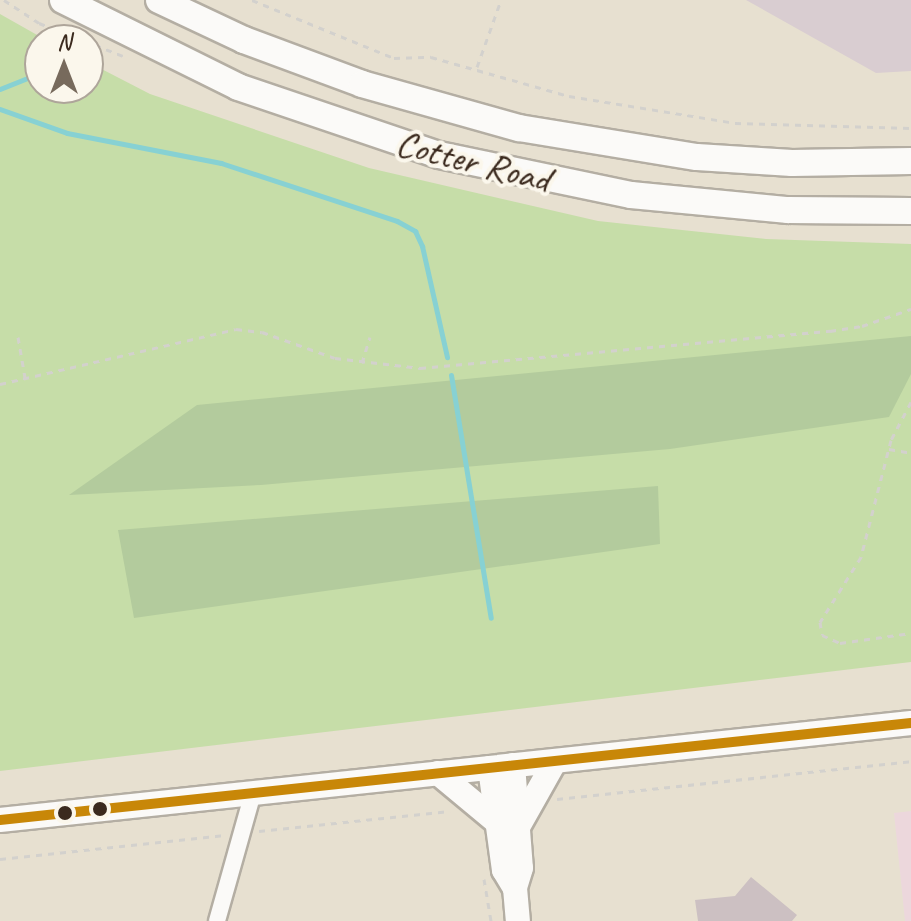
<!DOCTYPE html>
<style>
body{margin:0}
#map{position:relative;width:911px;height:921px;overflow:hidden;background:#e7e0d0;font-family:Caveat,sans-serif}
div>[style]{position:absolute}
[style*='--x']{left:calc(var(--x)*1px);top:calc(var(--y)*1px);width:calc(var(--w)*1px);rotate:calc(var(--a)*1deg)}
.built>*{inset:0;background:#ecd7dc}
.industrial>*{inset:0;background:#d9cdd1}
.green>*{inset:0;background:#c6dda8}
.forest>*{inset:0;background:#b3cb9d}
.stream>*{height:5px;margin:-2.5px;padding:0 2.5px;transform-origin:2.5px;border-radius:2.5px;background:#87d1d3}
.building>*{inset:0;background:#ccc0c2}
.path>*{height:3px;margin-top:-1.5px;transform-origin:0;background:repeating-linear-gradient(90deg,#d3d1cd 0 6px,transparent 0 12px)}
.roads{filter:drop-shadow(2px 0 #b4aea3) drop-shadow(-2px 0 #b4aea3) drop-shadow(0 2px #b4aea3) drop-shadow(0 -2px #b4aea3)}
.street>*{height:16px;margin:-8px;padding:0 8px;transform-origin:8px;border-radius:8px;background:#fbfaf8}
.secondary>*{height:24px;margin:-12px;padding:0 12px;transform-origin:12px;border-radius:12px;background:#fbfaf8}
.primary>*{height:26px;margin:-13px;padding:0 13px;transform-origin:13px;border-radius:13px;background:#fbfaf8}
.bus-1>*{height:10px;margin:-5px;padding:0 5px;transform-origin:5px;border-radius:5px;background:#c88708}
.dots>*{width:22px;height:22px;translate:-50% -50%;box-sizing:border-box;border:4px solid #fbf7ec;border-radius:50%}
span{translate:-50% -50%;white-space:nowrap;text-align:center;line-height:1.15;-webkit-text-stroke:8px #fbf7ec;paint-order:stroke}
.street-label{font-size:38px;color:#3b2a1e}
.north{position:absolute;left:24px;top:24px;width:80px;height:80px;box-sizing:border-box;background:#fbf7ec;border:2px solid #aea59a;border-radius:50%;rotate:0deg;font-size:22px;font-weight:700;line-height:32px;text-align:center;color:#3b2a1e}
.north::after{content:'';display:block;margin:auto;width:28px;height:36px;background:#776a5c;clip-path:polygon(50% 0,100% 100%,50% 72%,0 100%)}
</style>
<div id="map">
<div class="built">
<div style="clip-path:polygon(911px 811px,911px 921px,905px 921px,894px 813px)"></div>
</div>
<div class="industrial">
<div style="clip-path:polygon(746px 0,911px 0,911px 71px,876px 73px)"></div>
</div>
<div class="green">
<div style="clip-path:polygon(0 14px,46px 40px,40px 40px,40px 88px,88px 88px,88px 62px,150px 94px,369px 168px,598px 221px,766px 239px,911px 244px,911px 662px,0 771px)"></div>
</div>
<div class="forest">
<div style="clip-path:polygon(911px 336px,911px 374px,889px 417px,670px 449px,261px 485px,69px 495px,197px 405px)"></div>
<div style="clip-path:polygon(658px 486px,660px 544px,134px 618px,118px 530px)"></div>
</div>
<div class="stream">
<div style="--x:0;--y:89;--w:43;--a:-21.8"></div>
<div style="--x:0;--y:109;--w:71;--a:19.7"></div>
<div style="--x:67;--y:133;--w:157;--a:11"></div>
<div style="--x:221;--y:163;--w:185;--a:18.2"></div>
<div style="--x:397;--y:221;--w:21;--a:29"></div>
<div style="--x:415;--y:231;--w:17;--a:65"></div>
<div style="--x:422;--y:246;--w:114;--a:77.3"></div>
<div style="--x:451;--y:375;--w:246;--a:80.7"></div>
</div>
<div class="building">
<div style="clip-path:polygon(751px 877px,797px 915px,792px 921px,698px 921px,695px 900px,735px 896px)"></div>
</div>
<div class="path">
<div style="--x:4;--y:0;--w:42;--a:33.3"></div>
<div style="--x:39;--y:23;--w:90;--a:21.4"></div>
<div style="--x:252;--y:0;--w:153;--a:22.2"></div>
<div style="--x:394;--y:58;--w:37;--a:-2"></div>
<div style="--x:431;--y:57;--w:143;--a:15.8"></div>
<div style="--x:569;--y:96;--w:168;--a:9.2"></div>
<div style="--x:735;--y:123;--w:176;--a:1.6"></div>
<div style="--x:477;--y:67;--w:71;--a:-70.3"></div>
<div style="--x:18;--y:337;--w:41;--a:80.1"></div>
<div style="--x:362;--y:363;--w:27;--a:-73"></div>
<div style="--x:0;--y:384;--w:242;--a:-13.1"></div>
<div style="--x:236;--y:329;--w:26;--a:7"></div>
<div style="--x:262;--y:332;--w:77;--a:19.6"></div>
<div style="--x:335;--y:358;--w:86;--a:6.7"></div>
<div style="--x:420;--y:368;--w:412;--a:-5.2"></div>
<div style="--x:830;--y:331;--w:32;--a:-9"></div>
<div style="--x:862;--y:326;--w:52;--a:-19.1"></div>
<div style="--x:911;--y:402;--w:43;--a:117.8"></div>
<div style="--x:891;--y:440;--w:121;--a:104.4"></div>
<div style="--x:861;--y:557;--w:77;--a:122.2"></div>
<div style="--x:820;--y:622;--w:13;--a:81"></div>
<div style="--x:822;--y:635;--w:20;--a:24"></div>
<div style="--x:840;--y:643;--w:72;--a:-8"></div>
<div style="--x:889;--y:449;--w:22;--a:10"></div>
<div style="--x:557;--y:799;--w:356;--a:-6.1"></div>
<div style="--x:259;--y:831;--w:192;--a:-6"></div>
<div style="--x:0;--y:859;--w:224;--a:-6.1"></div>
<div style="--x:484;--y:879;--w:43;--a:80.5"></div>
</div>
<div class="roads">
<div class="street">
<div style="--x:217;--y:921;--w:133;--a:-74.3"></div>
</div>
<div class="secondary">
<div style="--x:513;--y:765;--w:103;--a:85.6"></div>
<div style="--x:521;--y:868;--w:21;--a:107"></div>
<div style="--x:515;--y:888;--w:33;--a:85"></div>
<div style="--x:490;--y:768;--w:103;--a:82.2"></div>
<div style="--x:504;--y:870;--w:21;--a:59"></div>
<div style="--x:438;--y:773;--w:77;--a:39.7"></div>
<div style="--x:0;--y:820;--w:916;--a:-6.08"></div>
<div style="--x:519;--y:825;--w:73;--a:-60.6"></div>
</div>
<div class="primary">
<div style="--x:63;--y:0;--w:195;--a:26.4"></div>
<div style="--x:238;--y:87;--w:212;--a:18.7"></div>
<div style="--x:439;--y:155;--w:196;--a:11.8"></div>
<div style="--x:631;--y:195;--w:158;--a:5.5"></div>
<div style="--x:788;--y:210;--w:123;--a:0.5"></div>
<div style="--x:159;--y:0;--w:94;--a:25.2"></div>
<div style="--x:244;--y:40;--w:126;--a:20.4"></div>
<div style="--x:362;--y:84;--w:163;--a:15.7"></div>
<div style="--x:519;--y:128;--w:180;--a:9.3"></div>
<div style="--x:697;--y:157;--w:95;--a:3.6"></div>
<div style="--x:792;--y:163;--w:119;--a:-1"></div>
</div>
</div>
<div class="bus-1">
<div style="--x:0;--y:820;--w:916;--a:-6.08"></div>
</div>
<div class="dots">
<div style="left:100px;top:809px;background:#3b2a1e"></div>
<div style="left:65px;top:813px;background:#3b2a1e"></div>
</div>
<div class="street-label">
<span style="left:473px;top:161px;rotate:14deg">Cotter Road</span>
</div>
<div class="north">N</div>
</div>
